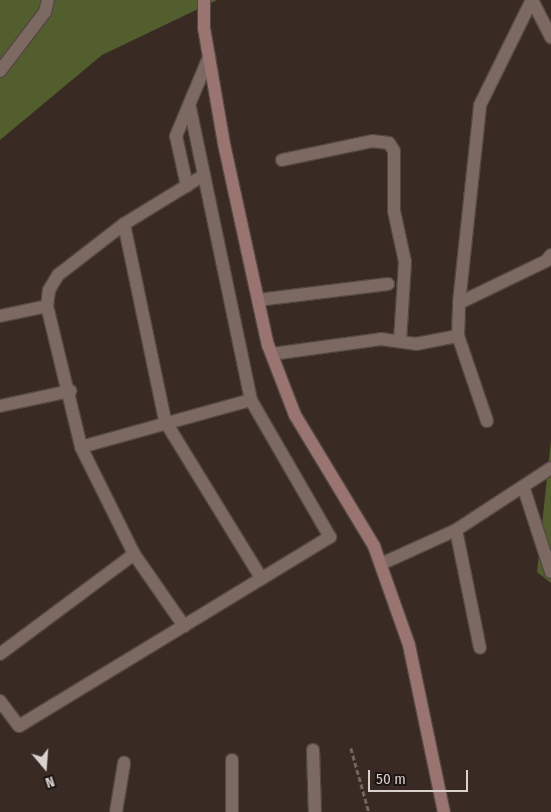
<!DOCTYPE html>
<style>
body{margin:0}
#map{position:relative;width:551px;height:812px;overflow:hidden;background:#3a2a24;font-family:"Fira Sans Condensed",sans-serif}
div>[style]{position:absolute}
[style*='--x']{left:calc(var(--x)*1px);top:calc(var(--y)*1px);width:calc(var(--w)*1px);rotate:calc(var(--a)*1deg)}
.green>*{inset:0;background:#535e2e}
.path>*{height:2.5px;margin-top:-1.25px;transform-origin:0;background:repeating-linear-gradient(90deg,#736560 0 5px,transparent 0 7.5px)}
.roads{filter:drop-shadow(1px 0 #544842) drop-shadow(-1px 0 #544842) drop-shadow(0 1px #544842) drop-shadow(0 -1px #544842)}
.street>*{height:12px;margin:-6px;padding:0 6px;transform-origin:6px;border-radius:6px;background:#7c6a62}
.secondary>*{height:12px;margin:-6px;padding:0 6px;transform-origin:6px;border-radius:6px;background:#9a7470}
span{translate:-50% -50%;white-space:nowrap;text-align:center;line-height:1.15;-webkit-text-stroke:4.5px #1c1512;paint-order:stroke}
.north{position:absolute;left:20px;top:742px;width:50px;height:50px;-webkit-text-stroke:4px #1c1512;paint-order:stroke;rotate:162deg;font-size:14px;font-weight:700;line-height:20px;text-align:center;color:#dbd1cc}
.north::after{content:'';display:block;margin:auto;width:18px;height:22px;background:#dbd1cc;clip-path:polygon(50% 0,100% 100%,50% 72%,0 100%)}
.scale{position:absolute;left:368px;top:770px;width:100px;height:22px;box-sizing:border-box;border:2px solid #dbd1cc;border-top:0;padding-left:6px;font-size:15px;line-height:18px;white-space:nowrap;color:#dbd1cc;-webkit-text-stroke:4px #1c1512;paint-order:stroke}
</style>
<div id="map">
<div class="green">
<div style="clip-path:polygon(0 0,217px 0,102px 55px,0 140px)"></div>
<div style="clip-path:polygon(551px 440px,551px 583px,537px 572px)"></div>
</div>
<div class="path">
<div style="--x:351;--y:748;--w:66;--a:74.3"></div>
</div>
<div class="roads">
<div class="street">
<div style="--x:532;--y:0;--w:42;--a:62.8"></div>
<div style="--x:0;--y:71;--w:74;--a:-52.7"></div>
<div style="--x:45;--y:12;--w:12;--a:-76"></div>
<div style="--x:282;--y:160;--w:92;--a:-11.9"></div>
<div style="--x:372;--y:141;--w:17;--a:7"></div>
<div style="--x:389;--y:143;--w:9;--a:58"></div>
<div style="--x:394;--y:151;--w:60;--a:90"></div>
<div style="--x:394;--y:211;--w:52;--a:77.8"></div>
<div style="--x:405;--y:262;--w:79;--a:93.6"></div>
<div style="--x:204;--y:175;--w:94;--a:148.5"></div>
<div style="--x:124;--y:224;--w:83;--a:142.3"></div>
<div style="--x:58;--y:275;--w:17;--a:121"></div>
<div style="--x:49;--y:290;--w:16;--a:97"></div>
<div style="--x:47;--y:306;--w:145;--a:76.4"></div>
<div style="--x:81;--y:447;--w:176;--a:-15.5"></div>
<div style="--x:187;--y:186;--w:51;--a:-102.4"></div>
<div style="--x:176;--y:136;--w:86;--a:-67.3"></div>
<div style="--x:124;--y:224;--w:201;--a:78.2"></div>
<div style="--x:165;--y:421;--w:185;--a:58.5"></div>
<div style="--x:258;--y:300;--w:131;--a:-7"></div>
<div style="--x:459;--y:303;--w:199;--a:-83.9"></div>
<div style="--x:480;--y:105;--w:117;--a:-63.7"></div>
<div style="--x:0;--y:316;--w:48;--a:-12"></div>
<div style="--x:272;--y:354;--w:110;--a:-7.8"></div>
<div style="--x:381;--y:339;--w:35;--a:8"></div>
<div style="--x:416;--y:344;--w:43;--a:-10.8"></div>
<div style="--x:0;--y:406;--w:72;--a:-12.1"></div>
<div style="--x:487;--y:421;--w:90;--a:-108.8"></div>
<div style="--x:458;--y:336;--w:33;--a:-88"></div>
<div style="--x:459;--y:303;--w:97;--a:-25.8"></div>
<div style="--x:546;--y:261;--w:8;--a:-50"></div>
<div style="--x:81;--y:447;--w:119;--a:63.6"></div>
<div style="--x:134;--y:554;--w:88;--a:55.2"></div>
<div style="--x:524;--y:489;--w:87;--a:72"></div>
<div style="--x:456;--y:530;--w:120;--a:78.5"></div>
<div style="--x:381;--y:564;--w:82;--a:-24.4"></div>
<div style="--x:456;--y:530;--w:113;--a:-33.1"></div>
<div style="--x:0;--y:654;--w:167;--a:-36.7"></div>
<div style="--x:0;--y:701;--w:31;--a:53"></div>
<div style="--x:19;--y:726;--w:364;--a:-31.3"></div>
<div style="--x:330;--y:537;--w:158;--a:-120"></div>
<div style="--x:251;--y:400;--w:299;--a:-101.8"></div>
<div style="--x:313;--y:750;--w:62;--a:88.2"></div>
<div style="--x:116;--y:812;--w:50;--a:-80.7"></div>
<div style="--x:232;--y:812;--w:52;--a:-90"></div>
</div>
<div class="secondary">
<div style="--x:204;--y:0;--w:28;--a:90"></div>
<div style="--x:204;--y:28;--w:118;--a:80.2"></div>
<div style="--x:224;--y:144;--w:206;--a:77.7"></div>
<div style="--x:268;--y:345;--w:75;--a:68.9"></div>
<div style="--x:295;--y:415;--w:153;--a:58.9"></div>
<div style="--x:374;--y:546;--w:105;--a:70.5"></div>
<div style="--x:409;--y:645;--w:171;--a:78.2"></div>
</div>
</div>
<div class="north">N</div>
<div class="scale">50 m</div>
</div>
